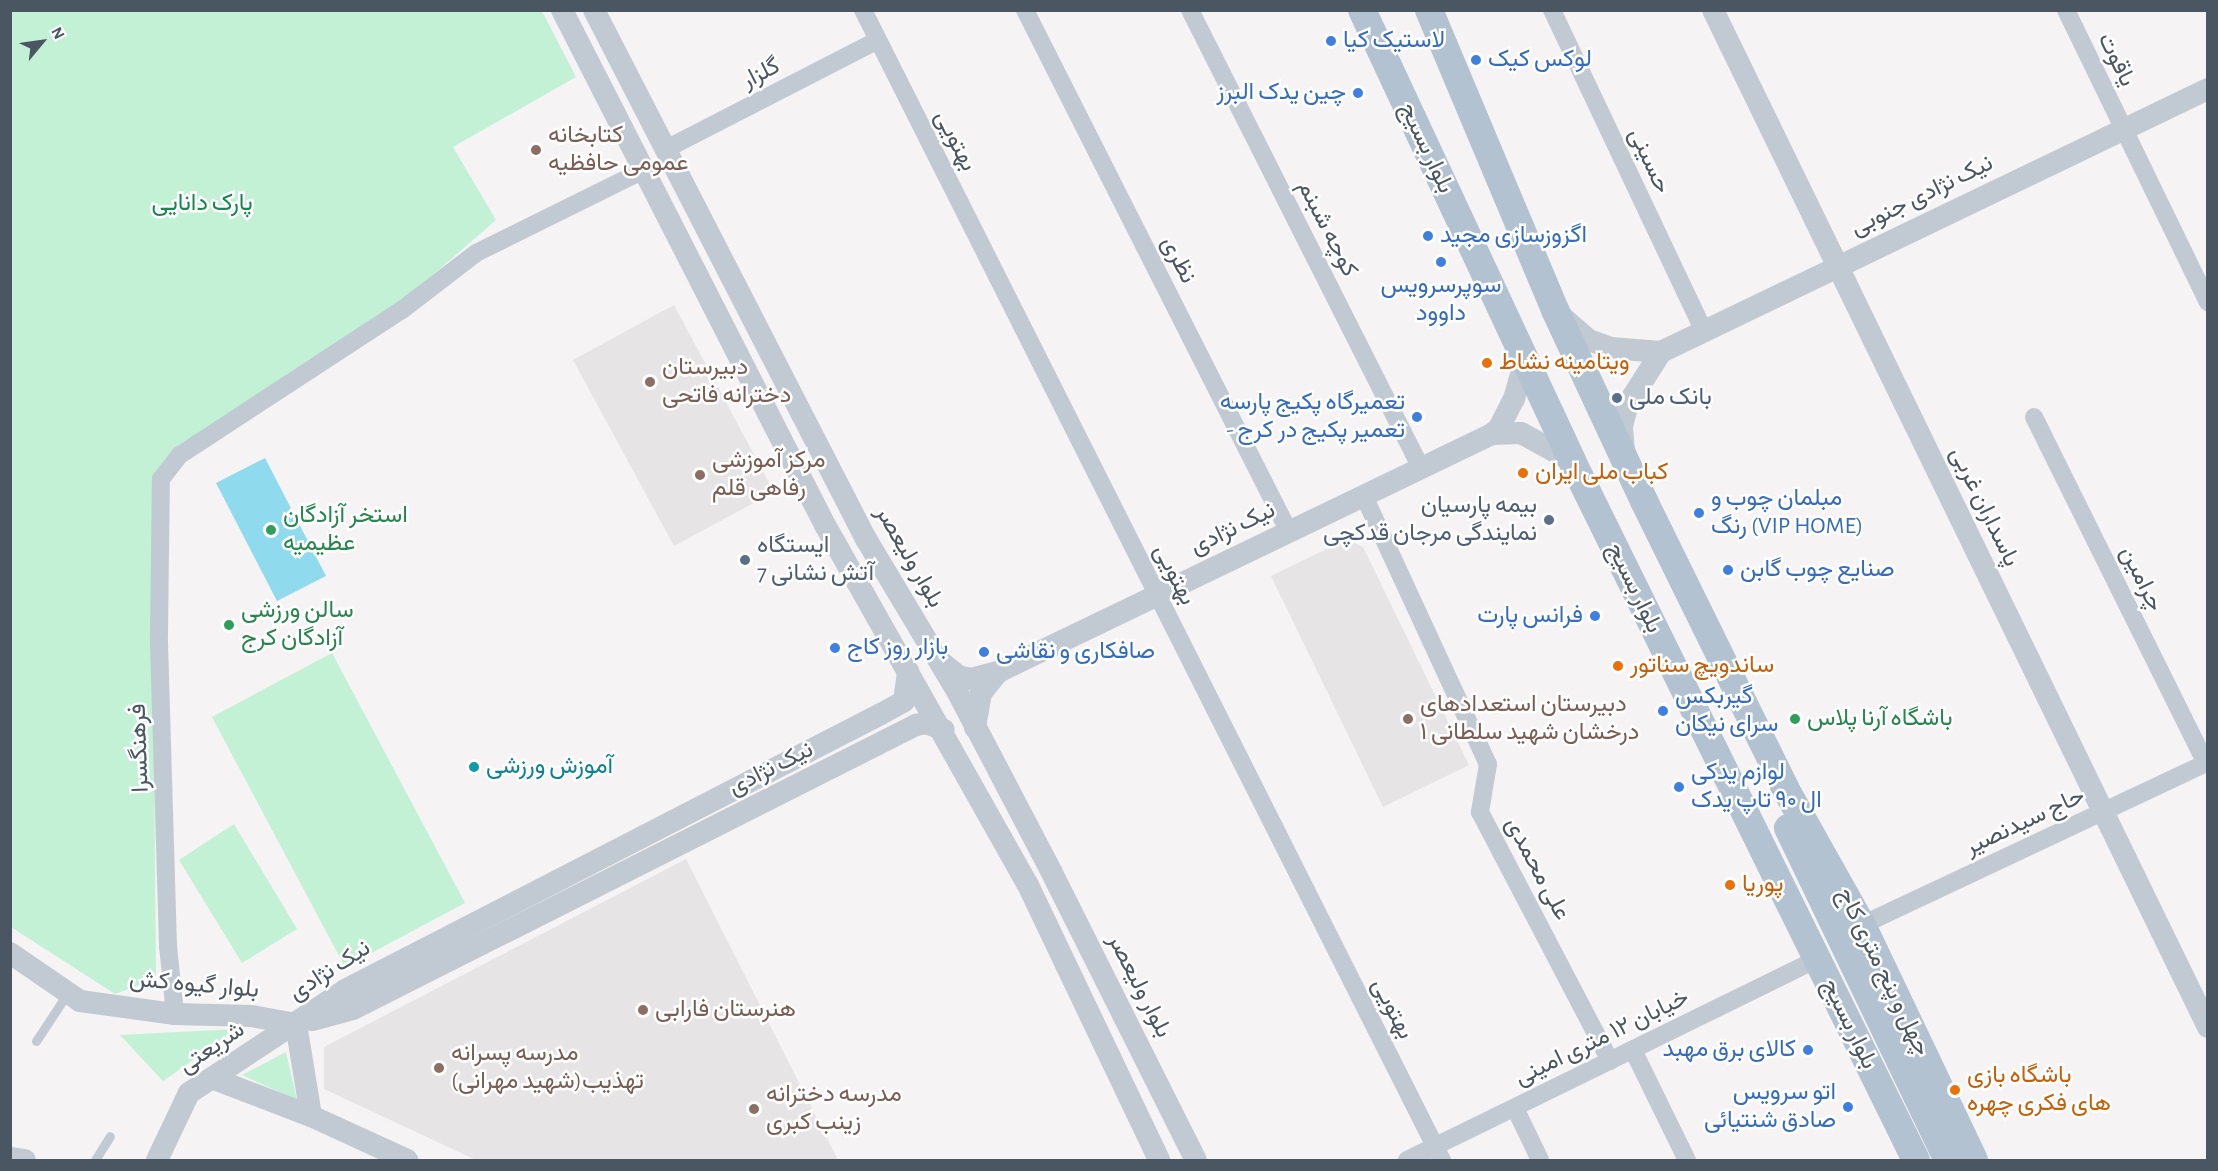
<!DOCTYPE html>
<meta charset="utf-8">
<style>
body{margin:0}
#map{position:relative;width:2218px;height:1171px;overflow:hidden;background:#f5f3f3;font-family:"Alegreya Sans",Vazirmatn,sans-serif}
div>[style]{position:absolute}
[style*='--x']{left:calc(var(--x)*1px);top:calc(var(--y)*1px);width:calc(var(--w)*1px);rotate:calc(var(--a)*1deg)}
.education>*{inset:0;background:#e6e4e5}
.green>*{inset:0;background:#c3f1d5}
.water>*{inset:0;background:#90daee}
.service>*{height:9px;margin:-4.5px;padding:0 4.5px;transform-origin:4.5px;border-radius:4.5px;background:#c1cad2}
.minor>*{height:18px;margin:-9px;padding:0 9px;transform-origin:9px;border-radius:9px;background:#c1cad2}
.tertiary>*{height:22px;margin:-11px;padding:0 11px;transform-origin:11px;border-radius:11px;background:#c1cad2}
.primary>*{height:28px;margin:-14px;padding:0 14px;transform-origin:14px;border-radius:14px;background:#b3c2d1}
.dots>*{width:16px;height:16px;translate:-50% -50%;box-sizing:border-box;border:3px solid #fff;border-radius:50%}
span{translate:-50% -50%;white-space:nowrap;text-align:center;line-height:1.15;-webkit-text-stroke:5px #fff;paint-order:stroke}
.shop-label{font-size:24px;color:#366cbe}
.left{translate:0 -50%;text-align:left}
.right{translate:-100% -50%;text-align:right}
.street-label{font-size:24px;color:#4a5661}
.education-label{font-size:24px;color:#785e54}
.park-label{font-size:24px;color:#17864f}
.food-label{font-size:24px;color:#c56008}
.service-label{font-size:24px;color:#4e5e75}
.leisure-label{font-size:24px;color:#27864d}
.culture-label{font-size:24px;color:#0d838f}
.frame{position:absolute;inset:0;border:12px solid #4a5661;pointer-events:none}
.north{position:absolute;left:12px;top:12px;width:60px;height:60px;-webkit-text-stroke:4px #fff;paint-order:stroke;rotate:61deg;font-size:16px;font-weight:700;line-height:24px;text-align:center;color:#4a5661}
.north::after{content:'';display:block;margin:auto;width:21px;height:27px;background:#4a5661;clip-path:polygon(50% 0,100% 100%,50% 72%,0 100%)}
</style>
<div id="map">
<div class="education">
<div style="clip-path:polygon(674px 305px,774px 492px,674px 546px,573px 360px)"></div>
<div style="clip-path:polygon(1347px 539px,1363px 547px,1469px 765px,1383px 807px,1271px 576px)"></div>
<div style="clip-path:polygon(686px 859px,838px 1160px,476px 1160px,324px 1089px,324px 1047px)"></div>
</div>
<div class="green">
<div style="clip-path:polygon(10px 11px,542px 11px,576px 77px,453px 147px,496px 220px,396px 307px,191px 441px,152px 506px,156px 979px,115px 994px,11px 927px)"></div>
<div style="clip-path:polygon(332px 653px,465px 903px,345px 967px,212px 717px)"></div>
<div style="clip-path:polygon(234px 824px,297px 929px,242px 963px,179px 860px)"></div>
<div style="clip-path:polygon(237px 1029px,163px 1081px,120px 1035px)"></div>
<div style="clip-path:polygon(286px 1052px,297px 1100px,242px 1075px)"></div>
</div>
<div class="water">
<div style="clip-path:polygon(265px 458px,326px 576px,277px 601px,216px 483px)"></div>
</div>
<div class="service">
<div style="--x:36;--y:1041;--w:56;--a:-56.6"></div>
<div style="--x:95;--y:1160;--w:28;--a:-58"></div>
</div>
<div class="minor">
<div style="--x:863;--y:10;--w:1288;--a:63.28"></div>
<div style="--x:1025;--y:10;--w:585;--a:63.17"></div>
<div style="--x:1190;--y:10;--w:513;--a:63.24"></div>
<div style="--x:1552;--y:10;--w:355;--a:64.7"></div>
<div style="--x:2066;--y:10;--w:325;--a:64.1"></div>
<div style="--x:666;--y:149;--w:238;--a:-27.2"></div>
<div style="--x:2034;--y:417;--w:386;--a:63.6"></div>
<div style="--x:1364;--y:496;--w:295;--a:65.2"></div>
<div style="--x:1488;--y:764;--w:49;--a:99.5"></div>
<div style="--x:1480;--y:812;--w:281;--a:62.4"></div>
<div style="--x:1862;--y:925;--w:382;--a:-25.2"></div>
<div style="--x:175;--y:1014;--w:68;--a:-95.9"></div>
<div style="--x:168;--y:946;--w:311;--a:-91.7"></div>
<div style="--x:159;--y:635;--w:156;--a:-89.3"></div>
<div style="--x:161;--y:479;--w:31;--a:-52"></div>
<div style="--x:180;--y:455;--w:265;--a:-33.2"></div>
<div style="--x:402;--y:310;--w:93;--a:-37.6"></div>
<div style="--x:476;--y:253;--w:185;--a:-26.3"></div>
<div style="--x:1633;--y:1050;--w:123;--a:63.9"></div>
<div style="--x:1515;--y:1108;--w:58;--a:64.3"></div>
<div style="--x:1407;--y:1160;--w:458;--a:-26.1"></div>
</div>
<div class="tertiary">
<div style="--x:562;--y:10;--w:578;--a:62.95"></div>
<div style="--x:825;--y:525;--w:411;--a:60.6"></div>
<div style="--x:1027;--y:883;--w:307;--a:64.5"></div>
<div style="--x:594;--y:10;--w:595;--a:62.79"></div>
<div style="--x:866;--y:539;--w:179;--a:59.1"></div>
<div style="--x:958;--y:693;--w:203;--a:62.4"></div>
<div style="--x:1052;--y:873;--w:321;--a:63.4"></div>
<div style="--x:1713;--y:10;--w:1131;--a:64.05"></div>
<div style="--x:1560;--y:315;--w:38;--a:41"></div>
<div style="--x:1589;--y:340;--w:23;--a:20"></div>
<div style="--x:1611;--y:348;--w:50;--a:4.6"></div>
<div style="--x:1661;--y:352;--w:607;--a:-25.68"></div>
<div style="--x:1492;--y:434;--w:29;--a:-2"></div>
<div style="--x:1521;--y:433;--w:58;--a:28.8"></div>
<div style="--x:1624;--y:451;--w:25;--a:-95"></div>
<div style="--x:1622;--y:426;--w:23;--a:-75"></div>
<div style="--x:1628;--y:404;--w:62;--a:-57.6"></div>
<div style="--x:941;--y:662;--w:22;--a:39"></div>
<div style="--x:958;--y:676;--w:13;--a:13"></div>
<div style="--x:971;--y:679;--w:28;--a:-15"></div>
<div style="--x:998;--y:672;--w:27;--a:129"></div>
<div style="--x:981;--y:693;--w:35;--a:100"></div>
<div style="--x:998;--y:672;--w:548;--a:-25.72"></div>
<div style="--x:1492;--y:434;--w:9;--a:-41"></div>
<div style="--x:1499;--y:428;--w:33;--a:-63"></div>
<div style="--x:1514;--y:399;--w:41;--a:-74.2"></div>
<div style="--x:10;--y:953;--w:85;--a:34.4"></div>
<div style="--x:80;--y:1001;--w:96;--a:7.8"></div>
<div style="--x:175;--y:1014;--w:76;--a:1.5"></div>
<div style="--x:251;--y:1016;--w:46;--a:10.1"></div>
<div style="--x:296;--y:1024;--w:93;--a:80.7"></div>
<div style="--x:311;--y:1116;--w:106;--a:24.6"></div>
<div style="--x:312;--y:1020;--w:42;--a:-15"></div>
<div style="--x:353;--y:1009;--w:631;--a:-26.77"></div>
<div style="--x:916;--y:725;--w:10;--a:-11"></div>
<div style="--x:926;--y:723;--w:19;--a:21"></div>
<div style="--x:214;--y:1079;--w:104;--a:20.9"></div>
<div style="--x:10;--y:1158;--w:15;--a:8"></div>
<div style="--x:157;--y:1160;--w:74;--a:-64.5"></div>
<div style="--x:189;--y:1093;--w:187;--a:-33.4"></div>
<div style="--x:345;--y:990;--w:603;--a:-27.25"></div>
<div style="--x:881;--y:714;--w:26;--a:-29"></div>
<div style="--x:904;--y:701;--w:30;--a:-82"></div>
</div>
<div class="primary">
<div style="--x:1362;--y:10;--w:497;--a:65"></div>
<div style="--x:1572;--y:461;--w:779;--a:63.8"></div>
<div style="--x:1429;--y:10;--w:325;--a:67.2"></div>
<div style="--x:1555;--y:310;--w:211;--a:65"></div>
<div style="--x:1644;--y:501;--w:320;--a:63.8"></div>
<div style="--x:1785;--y:788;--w:157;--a:60.7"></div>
<div style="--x:1862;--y:925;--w:260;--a:64.5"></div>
<div style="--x:1788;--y:828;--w:369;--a:64.3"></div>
</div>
<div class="dots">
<div style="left:1331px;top:41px;background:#3f7fe0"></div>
<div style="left:1476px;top:60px;background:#3f7fe0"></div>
<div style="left:1358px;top:93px;background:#3f7fe0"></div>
<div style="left:536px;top:150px;background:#8d6e63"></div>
<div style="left:1428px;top:236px;background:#3f7fe0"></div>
<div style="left:1441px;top:262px;background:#3f7fe0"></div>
<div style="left:1487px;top:363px;background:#e8710a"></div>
<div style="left:650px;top:382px;background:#8d6e63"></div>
<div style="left:1617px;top:398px;background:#5c6f8a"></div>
<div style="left:1417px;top:417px;background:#3f7fe0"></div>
<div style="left:1523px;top:473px;background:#e8710a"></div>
<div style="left:700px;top:475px;background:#8d6e63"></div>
<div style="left:1699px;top:513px;background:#3f7fe0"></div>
<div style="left:1549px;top:520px;background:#5c6f8a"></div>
<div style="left:271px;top:530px;background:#2e9e5b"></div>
<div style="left:745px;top:560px;background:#5c6f8a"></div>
<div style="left:1728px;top:570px;background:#3f7fe0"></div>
<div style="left:1595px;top:616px;background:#3f7fe0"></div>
<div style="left:229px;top:625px;background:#2e9e5b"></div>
<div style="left:835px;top:648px;background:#3f7fe0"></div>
<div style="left:984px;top:652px;background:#3f7fe0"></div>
<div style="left:1618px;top:666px;background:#e8710a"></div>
<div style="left:1663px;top:711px;background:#3f7fe0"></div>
<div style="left:1408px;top:719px;background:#8d6e63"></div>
<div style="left:1795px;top:719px;background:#2e9e5b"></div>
<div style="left:474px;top:767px;background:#0f9aa8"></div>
<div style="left:1679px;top:787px;background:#3f7fe0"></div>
<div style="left:1730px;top:885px;background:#e8710a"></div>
<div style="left:643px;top:1010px;background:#8d6e63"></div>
<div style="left:1808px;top:1050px;background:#3f7fe0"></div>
<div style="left:439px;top:1068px;background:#8d6e63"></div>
<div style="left:1955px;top:1090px;background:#e8710a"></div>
<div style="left:1848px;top:1107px;background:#3f7fe0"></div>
<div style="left:754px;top:1109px;background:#8d6e63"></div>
</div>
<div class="shop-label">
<span class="left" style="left:1343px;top:41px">لاستیک کیا</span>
<span class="left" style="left:1488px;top:60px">لوکس کیک</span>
<span class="right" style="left:1346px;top:93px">چین یدک البرز</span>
<span class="left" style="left:1440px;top:236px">اگزوزسازی مجید</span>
<span style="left:1441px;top:300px">سوپرسرویس<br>داوود</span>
<span class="right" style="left:1405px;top:417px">تعمیرگاه پکیج پارسه<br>- تعمیر پکیج در کرج</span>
<span class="left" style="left:1711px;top:513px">مبلمان چوب و<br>رنگ (VIP HOME)</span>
<span class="left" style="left:1740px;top:570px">صنایع چوب گابن</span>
<span class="right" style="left:1583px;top:616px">فرانس پارت</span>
<span class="left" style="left:847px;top:648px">بازار روز کاج</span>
<span class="left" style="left:996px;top:652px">صافکاری و نقاشی</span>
<span class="left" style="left:1675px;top:711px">گیربکس<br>سرای نیکان</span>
<span class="left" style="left:1691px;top:787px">لوازم یدکی<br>ال ۹۰ تاپ یدک</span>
<span class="right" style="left:1796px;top:1050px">کالای برق مهبد</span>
<span class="right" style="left:1836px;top:1107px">اتو سرویس<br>صادق شنتیائی</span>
</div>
<div class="street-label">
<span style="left:2116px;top:60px;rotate:64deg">یاقوت</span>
<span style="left:761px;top:74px;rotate:-27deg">گلزار</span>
<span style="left:955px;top:141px;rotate:63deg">بهتویی</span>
<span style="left:1426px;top:148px;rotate:65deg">بلوار بسیج</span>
<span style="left:1649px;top:161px;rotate:65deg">حسینی</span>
<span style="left:1922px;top:196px;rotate:-26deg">نیک نژادی جنوبی</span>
<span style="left:1327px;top:229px;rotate:63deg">کوچه شبنم</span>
<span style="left:1178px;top:260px;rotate:63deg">نظری</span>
<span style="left:1984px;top:507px;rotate:64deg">پاسداران غربی</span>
<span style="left:1233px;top:529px;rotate:-26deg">نیک نژادی</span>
<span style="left:909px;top:557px;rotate:60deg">بلوار ولیعصر</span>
<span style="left:1174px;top:575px;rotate:63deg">بهتویی</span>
<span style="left:2141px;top:579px;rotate:64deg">چرامین</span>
<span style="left:1634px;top:588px;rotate:64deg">بلوار بسیج</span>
<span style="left:140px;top:748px;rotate:-92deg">فرهنگسرا</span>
<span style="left:771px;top:769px;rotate:-27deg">نیک نژادی</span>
<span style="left:2025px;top:822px;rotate:-25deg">حاج سیدنصیر</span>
<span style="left:1537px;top:869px;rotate:62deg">علی محمدی</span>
<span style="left:330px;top:971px;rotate:-33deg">نیک نژادی</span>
<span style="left:1883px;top:972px;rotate:64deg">چهل و پنج متری کاج</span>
<span style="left:194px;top:985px;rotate:5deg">بلوار گیوه کش</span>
<span style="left:1139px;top:986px;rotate:63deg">بلوار ولیعصر</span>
<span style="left:1392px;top:1009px;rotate:63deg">بهتویی</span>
<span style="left:1849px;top:1024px;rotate:64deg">بلوار بسیج</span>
<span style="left:1602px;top:1038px;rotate:-26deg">خیابان ۱۲ متری امینی</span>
<span style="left:212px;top:1048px;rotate:-34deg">شریعتی</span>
</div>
<div class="education-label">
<span class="left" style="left:548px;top:150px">کتابخانه<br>عمومی حافظیه</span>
<span class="left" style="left:662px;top:382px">دبیرستان<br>دخترانه فاتحی</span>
<span class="left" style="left:712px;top:475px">مرکز آموزشی<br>رفاهی قلم</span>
<span class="left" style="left:1420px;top:719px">دبیرستان استعدادهای<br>درخشان شهید سلطانی ۱</span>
<span class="left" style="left:655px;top:1010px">هنرستان فارابی</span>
<span class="left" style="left:451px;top:1068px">مدرسه پسرانه<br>تهذیب(شهید مهرانی)</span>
<span class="left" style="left:766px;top:1109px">مدرسه دخترانه<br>زینب کبری</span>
</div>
<div class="park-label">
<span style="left:202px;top:204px">پارک دانایی</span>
</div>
<div class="food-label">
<span class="left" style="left:1499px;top:363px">ویتامینه نشاط</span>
<span class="left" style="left:1535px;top:473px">کباب ملی ایران</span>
<span class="left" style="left:1630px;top:666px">ساندویچ سناتور</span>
<span class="left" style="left:1742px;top:885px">پوریا</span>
<span class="left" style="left:1967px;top:1090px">باشگاه بازی<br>های فکری چهره</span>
</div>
<div class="service-label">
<span class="left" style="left:1629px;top:398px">بانک ملی</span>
<span class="right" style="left:1537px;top:520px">بیمه پارسیان<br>نمایندگی مرجان قدکچی</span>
<span class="left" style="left:757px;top:560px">ایستگاه<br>آتش نشانی 7</span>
</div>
<div class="leisure-label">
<span class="left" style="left:283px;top:530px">استخر آزادگان<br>عظیمیه</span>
<span class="left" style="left:241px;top:625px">سالن ورزشی<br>آزادگان کرج</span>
<span class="left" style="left:1807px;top:719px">باشگاه آرنا پلاس</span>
</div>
<div class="culture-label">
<span class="left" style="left:486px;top:767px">آموزش ورزشی</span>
</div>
<div class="frame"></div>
<div class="north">N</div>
</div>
